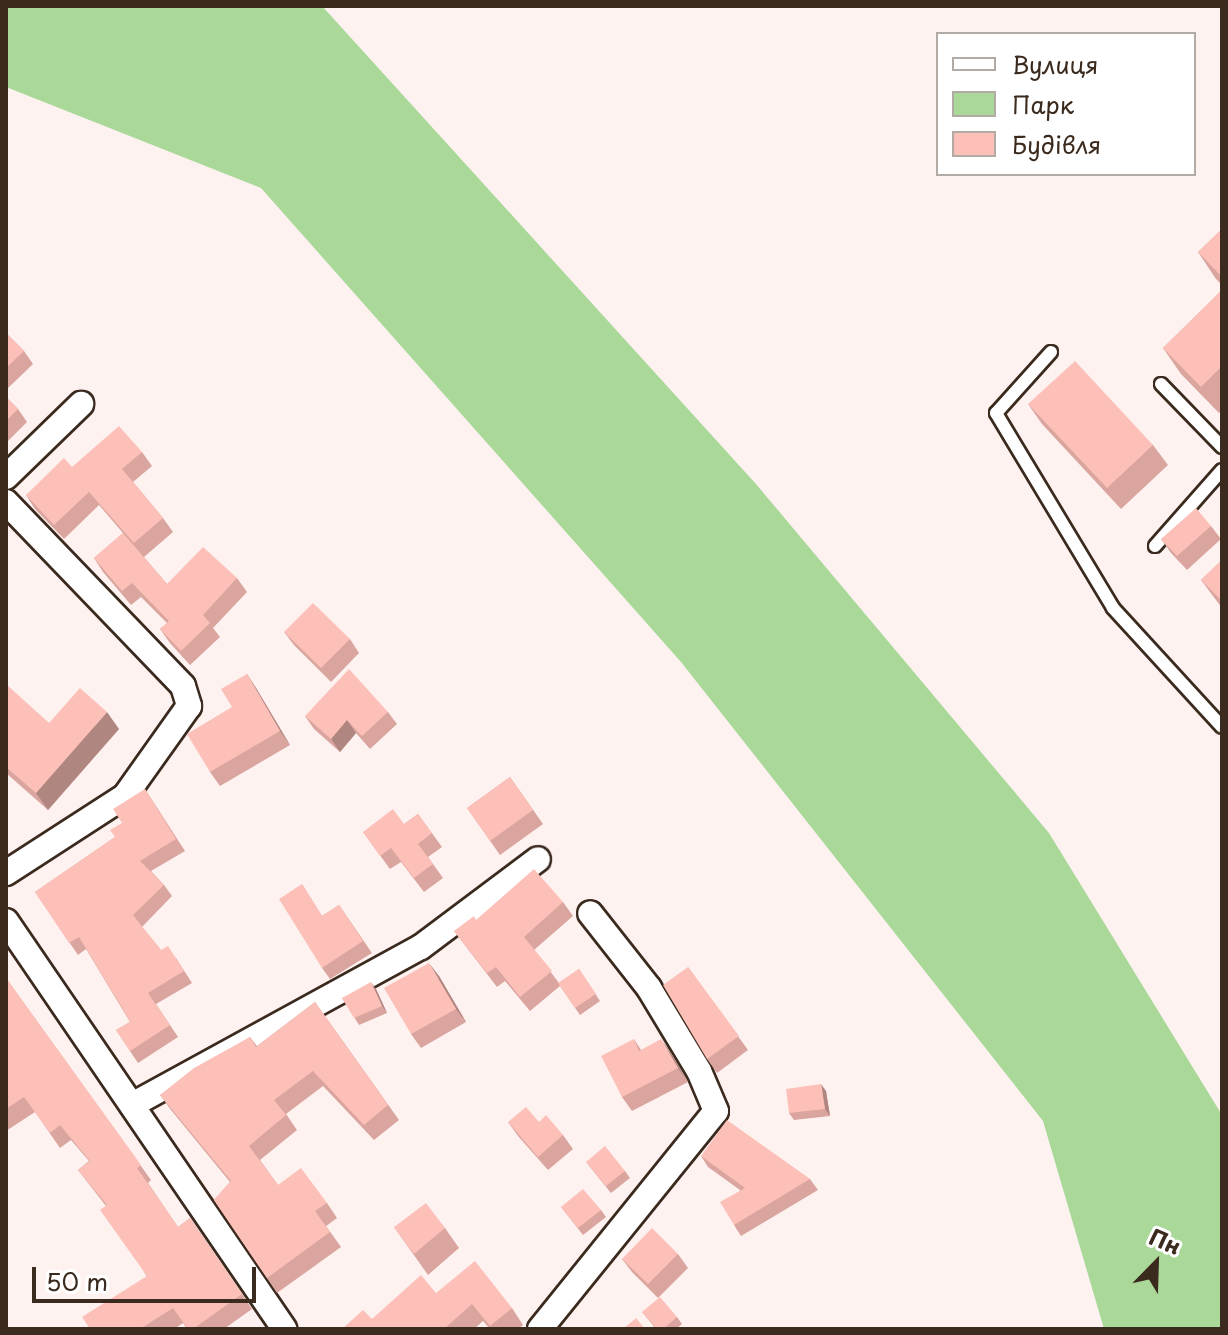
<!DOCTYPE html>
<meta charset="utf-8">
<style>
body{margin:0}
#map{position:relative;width:1228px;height:1335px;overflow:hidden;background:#fef2f1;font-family:"Playpen Sans",sans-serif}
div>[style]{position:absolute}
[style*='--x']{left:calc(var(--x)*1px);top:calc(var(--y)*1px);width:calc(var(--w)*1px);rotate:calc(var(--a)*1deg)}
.green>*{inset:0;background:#a9d899}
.roads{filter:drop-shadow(2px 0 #3b2a1e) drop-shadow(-2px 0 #3b2a1e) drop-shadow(0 2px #3b2a1e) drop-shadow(0 -2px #3b2a1e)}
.lane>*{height:12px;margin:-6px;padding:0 6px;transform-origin:6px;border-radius:6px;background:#fff}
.street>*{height:24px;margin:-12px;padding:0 12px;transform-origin:12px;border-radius:12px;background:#fff}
.wall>*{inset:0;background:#d9a59e}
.shaded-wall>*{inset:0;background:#b08681}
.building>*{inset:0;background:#fcc0b8}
span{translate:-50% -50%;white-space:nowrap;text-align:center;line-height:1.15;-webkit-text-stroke:6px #fff;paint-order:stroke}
.frame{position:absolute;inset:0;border:8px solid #3b2a1e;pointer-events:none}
.legend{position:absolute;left:936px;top:32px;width:260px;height:144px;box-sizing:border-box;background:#fff;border:2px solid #b1aaa5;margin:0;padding:10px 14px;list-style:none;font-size:24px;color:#3b2a1e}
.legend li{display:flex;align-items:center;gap:16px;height:40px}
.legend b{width:40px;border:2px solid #b1aaa5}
.north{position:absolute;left:1116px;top:1223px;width:80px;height:80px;-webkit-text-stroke:6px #fff;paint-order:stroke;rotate:23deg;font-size:22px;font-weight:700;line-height:32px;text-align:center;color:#3b2a1e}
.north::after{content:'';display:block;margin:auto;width:28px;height:36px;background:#3b2a1e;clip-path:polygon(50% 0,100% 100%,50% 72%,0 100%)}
.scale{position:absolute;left:32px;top:1267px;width:224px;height:36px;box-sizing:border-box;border:4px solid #3b2a1e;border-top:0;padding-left:10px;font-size:24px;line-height:28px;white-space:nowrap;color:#3b2a1e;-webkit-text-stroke:6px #fff;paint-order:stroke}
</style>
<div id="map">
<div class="green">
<div style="clip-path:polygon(6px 6px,322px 6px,756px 484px,1049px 833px,1222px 1115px,1222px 1329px,1104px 1329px,1043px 1121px,681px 662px,261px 188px,6px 87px)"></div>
</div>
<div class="roads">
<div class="lane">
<div style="--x:1051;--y:352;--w:82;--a:132"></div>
<div style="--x:996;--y:413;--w:227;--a:59"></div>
<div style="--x:1113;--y:608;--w:161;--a:47.5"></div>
<div style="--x:1161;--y:384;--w:88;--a:45.9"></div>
<div style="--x:1155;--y:546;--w:101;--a:-48.6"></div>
</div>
<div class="street">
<div style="--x:6;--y:477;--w:105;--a:-44.2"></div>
<div style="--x:6;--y:502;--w:255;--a:46.1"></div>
<div style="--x:183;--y:686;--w:21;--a:73"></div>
<div style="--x:189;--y:706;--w:110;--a:125.4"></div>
<div style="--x:125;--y:796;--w:142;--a:147.1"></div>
<div style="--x:6;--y:921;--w:494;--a:55.7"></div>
<div style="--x:132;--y:1105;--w:329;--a:-28.7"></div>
<div style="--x:421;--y:947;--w:146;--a:-36.9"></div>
<div style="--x:540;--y:1329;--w:280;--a:-51.1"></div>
<div style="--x:716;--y:1111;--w:43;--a:-113"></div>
<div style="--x:699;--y:1071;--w:97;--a:-121.1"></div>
<div style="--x:649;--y:988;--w:95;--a:-128.2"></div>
</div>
</div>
<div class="wall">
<div style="clip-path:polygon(1222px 229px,1222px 285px,1216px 279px,1198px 252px)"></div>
<div style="clip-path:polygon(1222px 290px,1222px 410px,1219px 413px,1181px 374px,1163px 348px)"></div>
<div style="clip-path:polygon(6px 333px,24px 351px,33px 364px,6px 390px)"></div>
<div style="clip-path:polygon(6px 397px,18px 409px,27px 422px,6px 443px)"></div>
<div style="clip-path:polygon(1028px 404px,1153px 445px,1168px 465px,1121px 509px,1042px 424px)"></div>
<div style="clip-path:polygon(142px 452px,152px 466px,133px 482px,163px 518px,173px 532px,144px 557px,167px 584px,237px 578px,247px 592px,213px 628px,220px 637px,190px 665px,170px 643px,160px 629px,167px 623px,141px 597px,131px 605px,103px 572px,94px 558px,123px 533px,99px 505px,64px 539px,35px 509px,26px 495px,72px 467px)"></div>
<div style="clip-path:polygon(1211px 526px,1221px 539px,1187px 570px,1171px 553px,1161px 539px)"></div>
<div style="clip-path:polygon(1222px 560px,1222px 608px,1201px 580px)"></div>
<div style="clip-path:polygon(284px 632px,350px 639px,359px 653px,331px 682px,294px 645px)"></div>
<div style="clip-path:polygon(247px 674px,256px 688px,290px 745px,220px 786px,210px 772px,232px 707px)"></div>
<div style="clip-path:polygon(6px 686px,49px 723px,119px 729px,48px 810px,6px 773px)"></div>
<div style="clip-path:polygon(388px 712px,397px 724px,370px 749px,356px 733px,340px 752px,314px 729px,305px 716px)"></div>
<div style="clip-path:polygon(510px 777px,543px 824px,500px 855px,467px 808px)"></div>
<div style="clip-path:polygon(145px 789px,185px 851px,151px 871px,164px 885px,172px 896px,142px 927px,161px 950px,176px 958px,192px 983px,156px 1004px,178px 1037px,138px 1063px,116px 1030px,130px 1022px,86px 949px,78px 955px,35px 892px,115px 837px,122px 823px)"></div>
<div style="clip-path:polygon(418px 814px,442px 847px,428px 857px,443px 878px,424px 892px,401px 862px,390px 869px,363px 832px,404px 824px)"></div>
<div style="clip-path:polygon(302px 884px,322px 916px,339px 905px,372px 953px,330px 979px,322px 968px)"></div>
<div style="clip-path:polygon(563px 902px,573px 916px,534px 950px,559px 983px,579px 969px,600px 1001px,580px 1015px,560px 986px,530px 1011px,505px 981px,497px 987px,454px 931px,476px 920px)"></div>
<div style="clip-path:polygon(688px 967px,748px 1050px,717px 1073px,707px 1059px)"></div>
<div style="clip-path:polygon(439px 976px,466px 1022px,421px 1048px,411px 1034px)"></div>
<div style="clip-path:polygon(6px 978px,151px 1180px,148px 1183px,178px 1227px,190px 1218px,252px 1309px,224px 1329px,187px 1329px,183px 1323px,174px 1329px,90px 1329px,147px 1277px,106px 1206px,78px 1170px,89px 1161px,71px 1140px,60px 1148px,35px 1112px,6px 1131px)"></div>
<div style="clip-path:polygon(376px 989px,387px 1013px,359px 1025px,342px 998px)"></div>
<div style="clip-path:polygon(315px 1002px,399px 1120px,374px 1140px,323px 1086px,286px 1114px,297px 1130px,260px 1160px,278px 1185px,327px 1203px,337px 1218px,326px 1226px,341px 1247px,277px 1293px,214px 1200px,230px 1182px,171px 1110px,160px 1095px,250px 1037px,257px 1046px)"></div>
<div style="clip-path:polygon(634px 1039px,641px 1050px,671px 1053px,688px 1082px,632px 1111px,622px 1097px)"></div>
<div style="clip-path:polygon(826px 1091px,830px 1116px,794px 1120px,789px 1113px)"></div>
<div style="clip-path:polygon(508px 1122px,539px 1122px,563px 1135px,573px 1149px,548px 1170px,518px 1136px)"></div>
<div style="clip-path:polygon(701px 1156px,810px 1179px,818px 1190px,741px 1236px,734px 1225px,740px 1190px,708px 1167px)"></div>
<div style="clip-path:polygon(586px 1162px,625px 1171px,630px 1178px,611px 1193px)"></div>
<div style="clip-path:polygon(561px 1207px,601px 1210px,606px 1217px,583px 1235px)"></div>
<div style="clip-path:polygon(394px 1227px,445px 1228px,459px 1248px,428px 1275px)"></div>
<div style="clip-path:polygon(678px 1254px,688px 1268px,658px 1298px,632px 1272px,622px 1259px)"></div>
<div style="clip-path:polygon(436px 1293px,512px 1308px,523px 1325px,518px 1329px,490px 1329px,483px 1321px,474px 1329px,342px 1329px,372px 1319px)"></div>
<div style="clip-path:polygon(642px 1312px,677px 1317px,682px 1324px,676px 1329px,656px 1329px)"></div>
</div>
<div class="shaded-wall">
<div style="clip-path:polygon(247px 674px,256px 688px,290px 745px,280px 731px)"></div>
<div style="clip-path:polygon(107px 712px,119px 729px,48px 810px,36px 793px)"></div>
<div style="clip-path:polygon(347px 720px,356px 733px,340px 752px,331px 739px)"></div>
<div style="clip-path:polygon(429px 963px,439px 976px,466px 1022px,456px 1009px)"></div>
<div style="clip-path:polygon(371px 982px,376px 989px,387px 1013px,382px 1006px)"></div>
<div style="clip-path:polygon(661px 1039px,671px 1053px,688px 1082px,678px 1068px)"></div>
<div style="clip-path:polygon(821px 1084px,826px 1091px,830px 1116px,825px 1109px)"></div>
</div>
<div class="building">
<div style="clip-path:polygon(1222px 229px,1222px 277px,1198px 252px)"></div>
<div style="clip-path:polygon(1222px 290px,1222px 366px,1201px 387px,1163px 348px)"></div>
<div style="clip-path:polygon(6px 333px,24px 351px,6px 368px)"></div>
<div style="clip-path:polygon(1075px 361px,1153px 445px,1107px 488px,1028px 404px)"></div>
<div style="clip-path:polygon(6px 397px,18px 409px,6px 421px)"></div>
<div style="clip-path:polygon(119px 426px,142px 452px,122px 469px,163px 518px,134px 543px,89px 492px,54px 525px,26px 495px,64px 458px,72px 467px)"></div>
<div style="clip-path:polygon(1196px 508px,1211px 526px,1177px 556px,1161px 539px)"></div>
<div style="clip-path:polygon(123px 533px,167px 584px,203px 547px,237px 578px,203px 615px,210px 623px,181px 651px,160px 629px,169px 621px,132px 583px,122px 591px,94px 558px)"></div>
<div style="clip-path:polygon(1222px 560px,1222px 601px,1201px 580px)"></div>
<div style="clip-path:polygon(313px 603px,350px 639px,321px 668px,284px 632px)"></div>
<div style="clip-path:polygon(349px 669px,388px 712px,362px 736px,347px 720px,331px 739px,305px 716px)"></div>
<div style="clip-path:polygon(247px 674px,280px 731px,210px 772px,187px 734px,232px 707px,221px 689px)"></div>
<div style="clip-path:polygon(7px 685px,49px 723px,80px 688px,107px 712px,36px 793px,6px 767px)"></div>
<div style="clip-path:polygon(510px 777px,533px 810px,490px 841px,467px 808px)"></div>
<div style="clip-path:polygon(145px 789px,176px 839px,140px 861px,164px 885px,133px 915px,161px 950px,168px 946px,184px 971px,148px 993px,170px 1025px,130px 1051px,116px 1030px,130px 1022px,121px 1006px,79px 937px,69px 943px,35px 892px,115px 837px,110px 830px,122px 823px,113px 809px)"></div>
<div style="clip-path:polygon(393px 809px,404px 824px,418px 814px,432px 833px,418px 844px,433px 864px,414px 878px,391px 848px,380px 856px,363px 832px)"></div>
<div style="clip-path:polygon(534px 869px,563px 902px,524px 937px,552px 971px,520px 997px,496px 967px,487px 973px,454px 931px,474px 916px,476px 920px)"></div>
<div style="clip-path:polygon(302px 884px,322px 916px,339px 905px,363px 941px,322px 968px,279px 899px)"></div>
<div style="clip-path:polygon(429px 963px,456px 1009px,411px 1034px,384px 988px)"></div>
<div style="clip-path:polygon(688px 967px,739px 1036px,707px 1059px,663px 985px)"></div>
<div style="clip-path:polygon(579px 969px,596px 994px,575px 1008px,558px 983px)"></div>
<div style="clip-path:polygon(6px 978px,141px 1165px,137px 1168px,178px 1227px,190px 1218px,242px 1294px,193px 1329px,188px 1329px,173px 1308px,140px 1329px,90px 1329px,82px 1317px,147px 1276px,100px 1210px,107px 1205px,78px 1170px,90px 1161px,60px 1125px,50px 1133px,24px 1097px,6px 1109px)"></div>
<div style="clip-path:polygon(371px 982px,382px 1006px,354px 1018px,342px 998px)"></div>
<div style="clip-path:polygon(315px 1002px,388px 1105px,364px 1125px,313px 1071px,274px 1100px,286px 1115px,249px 1146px,278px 1185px,301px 1168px,327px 1203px,315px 1211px,330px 1232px,267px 1278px,214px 1200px,231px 1181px,160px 1095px,194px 1068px,250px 1037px,256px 1047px)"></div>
<div style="clip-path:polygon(634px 1039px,639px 1051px,661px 1039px,678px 1068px,622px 1097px,601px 1056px)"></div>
<div style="clip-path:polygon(821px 1084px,825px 1109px,789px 1113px,786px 1089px)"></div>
<div style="clip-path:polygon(526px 1107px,539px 1122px,546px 1115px,563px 1135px,538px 1157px,508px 1122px)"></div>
<div style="clip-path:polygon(727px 1120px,810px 1179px,734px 1225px,720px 1202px,745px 1188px,701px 1156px)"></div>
<div style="clip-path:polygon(605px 1146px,625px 1171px,606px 1186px,586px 1162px)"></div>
<div style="clip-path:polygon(583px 1189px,601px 1210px,578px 1228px,561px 1207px)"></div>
<div style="clip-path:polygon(426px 1203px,445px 1228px,414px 1254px,394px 1227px)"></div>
<div style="clip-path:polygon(652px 1228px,678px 1254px,648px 1284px,622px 1259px)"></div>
<div style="clip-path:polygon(475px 1261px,512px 1308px,490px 1326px,472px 1304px,444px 1329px,342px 1329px,363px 1310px,372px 1319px,421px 1275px,436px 1293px)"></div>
<div style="clip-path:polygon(660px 1297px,677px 1317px,663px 1329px,657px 1329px,642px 1312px)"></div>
<div style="clip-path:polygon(636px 1318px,645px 1329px,623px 1329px)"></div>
</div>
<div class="frame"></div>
<ul class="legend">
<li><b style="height:10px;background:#fff"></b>Вулиця</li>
<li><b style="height:22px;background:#a9d899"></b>Парк</li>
<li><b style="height:22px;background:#fcc0b8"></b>Будівля</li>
</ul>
<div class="north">Пн</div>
<div class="scale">50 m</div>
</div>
